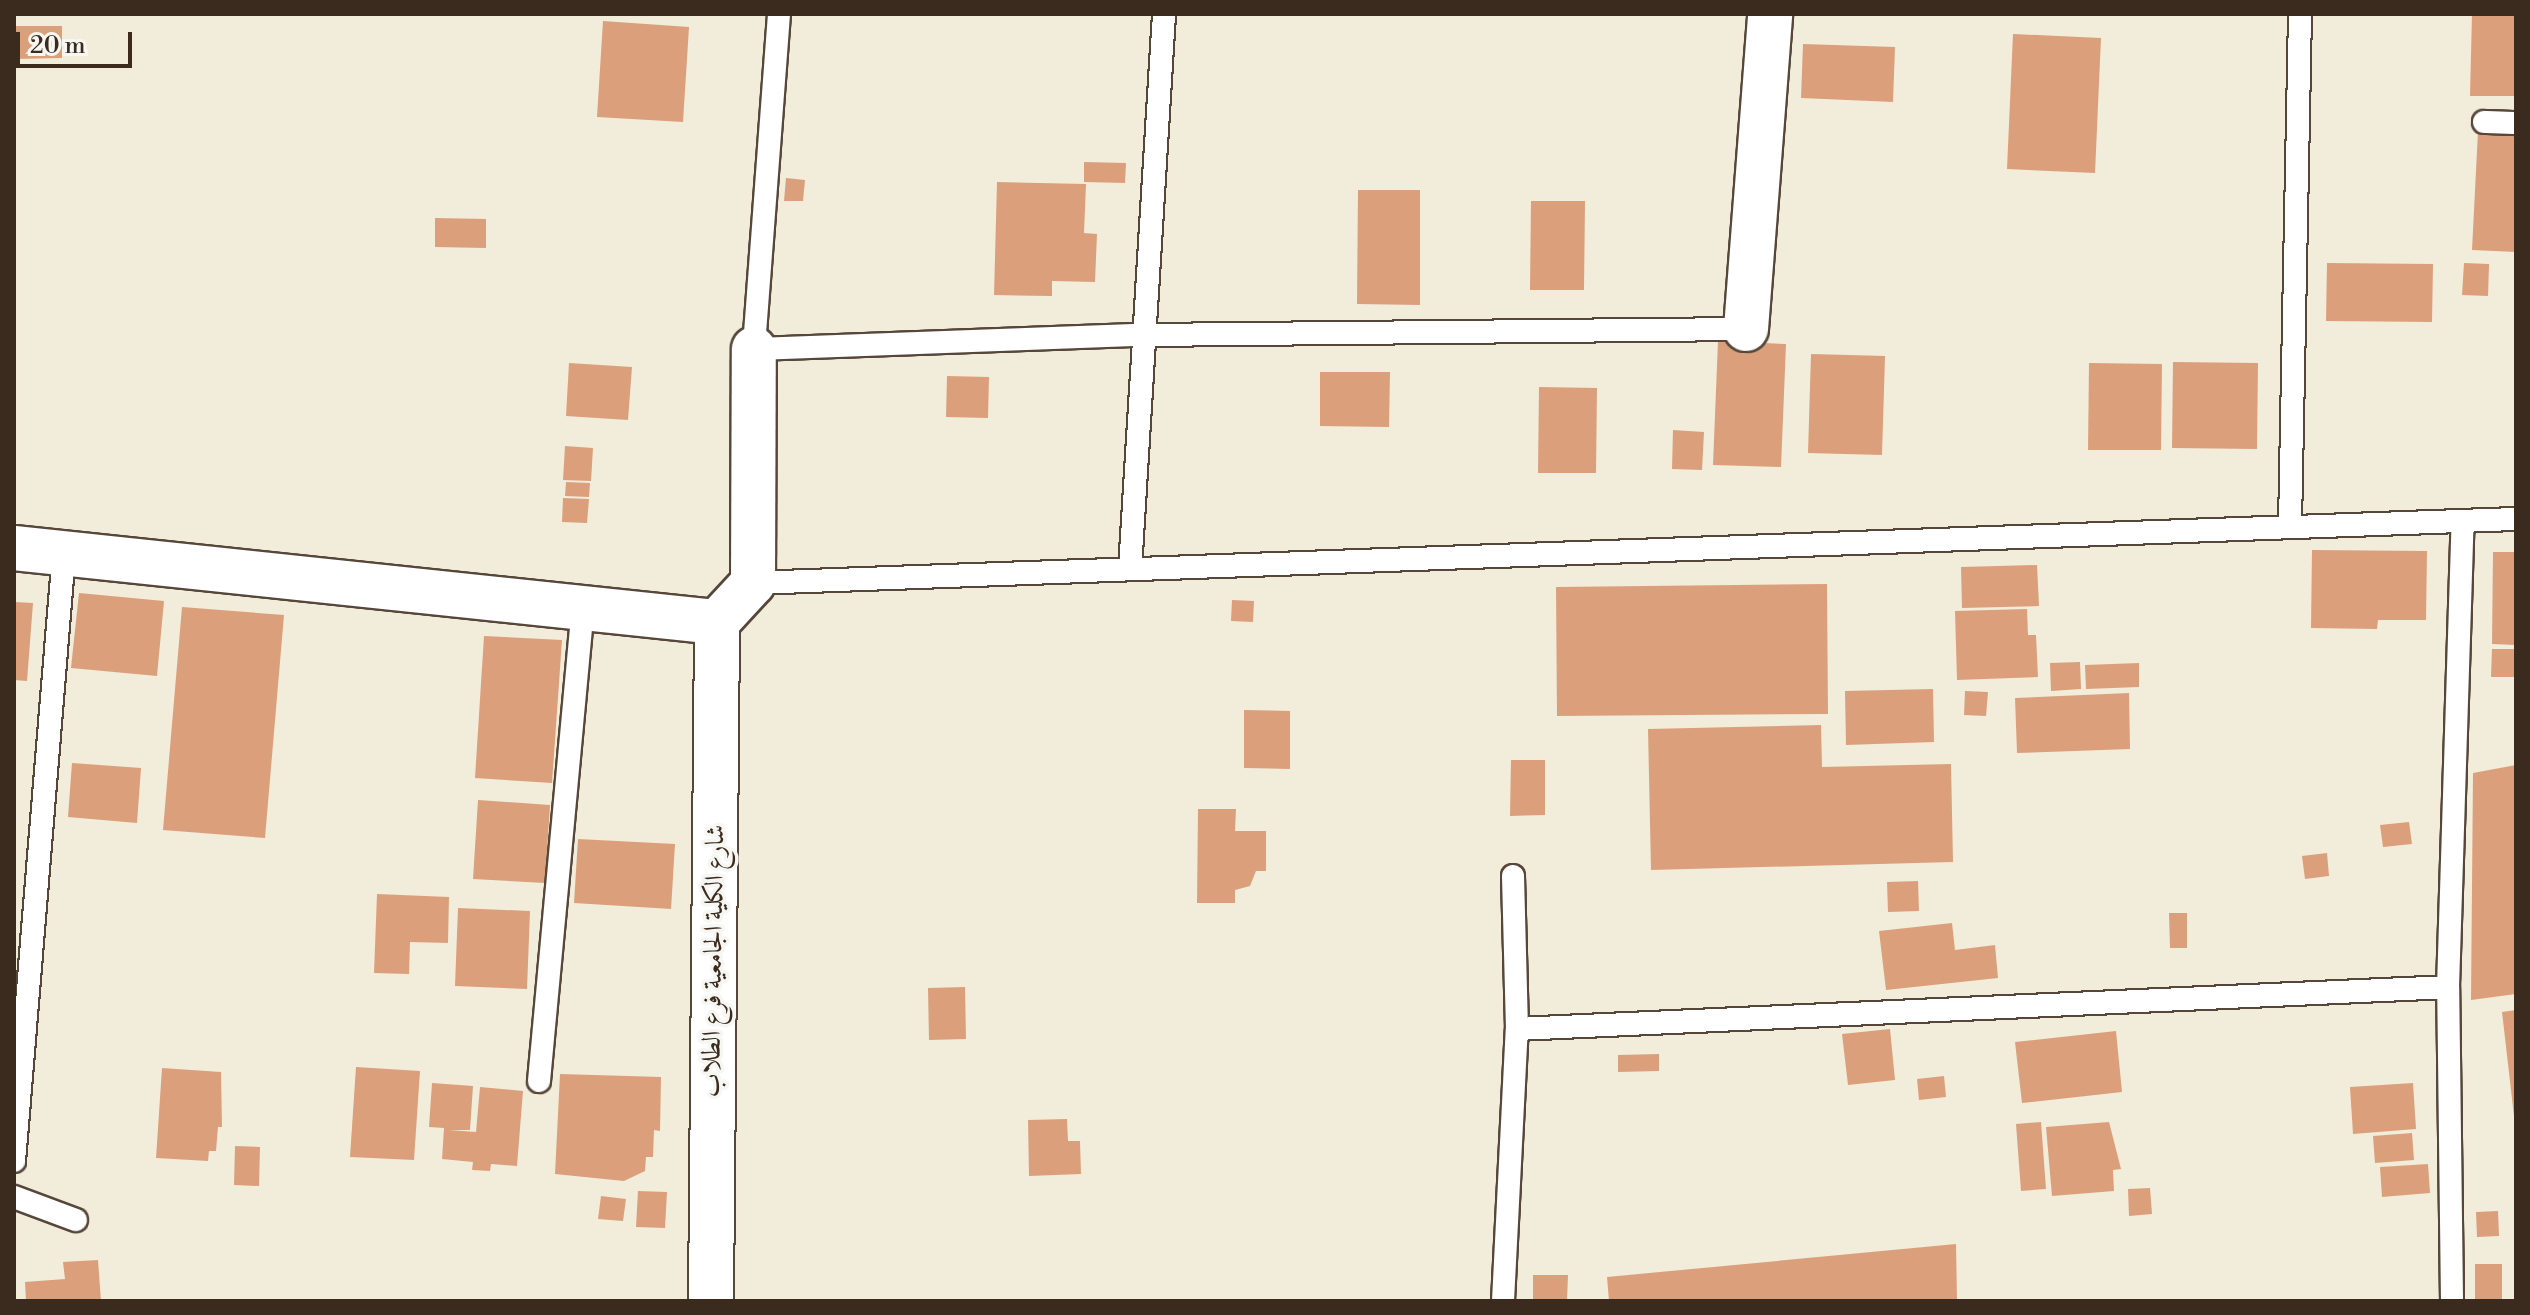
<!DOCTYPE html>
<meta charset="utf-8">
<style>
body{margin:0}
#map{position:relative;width:2530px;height:1315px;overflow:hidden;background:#f2ecdb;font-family:"Libre Bodoni",Amiri,serif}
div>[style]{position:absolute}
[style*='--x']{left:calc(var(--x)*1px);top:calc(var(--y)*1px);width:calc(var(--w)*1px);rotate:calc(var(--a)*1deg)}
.building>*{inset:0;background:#dba07b}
.roads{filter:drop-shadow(2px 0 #56473a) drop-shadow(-2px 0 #56473a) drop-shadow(0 2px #56473a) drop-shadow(0 -2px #56473a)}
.lane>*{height:22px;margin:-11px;padding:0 11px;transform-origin:11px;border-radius:11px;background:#fff}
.street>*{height:44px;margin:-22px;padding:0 22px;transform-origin:22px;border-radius:22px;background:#fff}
span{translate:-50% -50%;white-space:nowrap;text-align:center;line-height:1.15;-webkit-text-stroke:7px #f6f6f2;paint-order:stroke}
.street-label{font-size:26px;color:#3b2a1e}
.frame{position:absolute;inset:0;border:16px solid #3b2a1e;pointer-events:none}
.scale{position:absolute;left:16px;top:32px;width:116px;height:36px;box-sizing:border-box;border:4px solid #3b2a1e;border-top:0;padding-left:10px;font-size:24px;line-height:28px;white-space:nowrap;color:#3b2a1e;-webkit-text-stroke:6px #f6f6f2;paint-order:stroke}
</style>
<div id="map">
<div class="building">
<div style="clip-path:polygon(2472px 14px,2516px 14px,2516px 96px,2470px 96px)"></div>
<div style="clip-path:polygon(603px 21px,689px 27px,683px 122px,597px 117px)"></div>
<div style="clip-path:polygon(14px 26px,62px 26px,62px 58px,14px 59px)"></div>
<div style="clip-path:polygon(2013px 34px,2101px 38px,2095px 173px,2007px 169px)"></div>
<div style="clip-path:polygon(1803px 44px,1895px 47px,1893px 102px,1801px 98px)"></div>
<div style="clip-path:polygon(2478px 131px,2516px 132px,2516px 252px,2472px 250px)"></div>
<div style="clip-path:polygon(1084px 162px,1126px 163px,1125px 183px,1084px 182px)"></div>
<div style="clip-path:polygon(786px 178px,805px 180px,803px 201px,784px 201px)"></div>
<div style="clip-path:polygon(997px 182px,1086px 184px,1084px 233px,1097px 234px,1095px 282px,1052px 281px,1052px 296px,994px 295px)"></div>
<div style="clip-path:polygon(1358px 190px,1420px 190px,1420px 305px,1357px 304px)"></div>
<div style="clip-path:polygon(1531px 201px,1585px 201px,1584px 290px,1530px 290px)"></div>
<div style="clip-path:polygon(435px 218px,486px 219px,486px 248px,435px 247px)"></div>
<div style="clip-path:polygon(2327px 263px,2433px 264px,2432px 322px,2326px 321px)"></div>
<div style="clip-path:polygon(2464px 263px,2489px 264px,2488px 296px,2462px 295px)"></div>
<div style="clip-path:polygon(1718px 341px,1786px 344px,1781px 467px,1713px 465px)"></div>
<div style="clip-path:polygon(1811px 354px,1885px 356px,1882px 455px,1808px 453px)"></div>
<div style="clip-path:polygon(2173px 362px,2258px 363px,2257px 449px,2172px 448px)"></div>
<div style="clip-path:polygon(569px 363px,632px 367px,628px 420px,566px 416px)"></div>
<div style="clip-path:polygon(2089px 363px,2162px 364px,2161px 450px,2088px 450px)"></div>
<div style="clip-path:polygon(1320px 372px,1390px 372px,1389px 427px,1320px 426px)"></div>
<div style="clip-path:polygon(947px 376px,989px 377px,988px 418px,946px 417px)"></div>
<div style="clip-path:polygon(1539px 387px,1597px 388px,1596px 473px,1538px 473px)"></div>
<div style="clip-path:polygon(1673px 430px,1704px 432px,1702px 470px,1672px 469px)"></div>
<div style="clip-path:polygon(565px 446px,593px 448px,591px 481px,563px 480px)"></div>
<div style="clip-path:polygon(566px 482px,590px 483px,589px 497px,565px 496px)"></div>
<div style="clip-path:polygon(563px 498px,589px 499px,587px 523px,562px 522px)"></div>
<div style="clip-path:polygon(2312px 550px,2427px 551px,2426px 620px,2378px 620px,2377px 629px,2311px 628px)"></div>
<div style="clip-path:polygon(2493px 552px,2516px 552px,2516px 645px,2492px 644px)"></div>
<div style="clip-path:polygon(2037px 565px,2039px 606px,1962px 608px,1961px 567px)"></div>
<div style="clip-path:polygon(1827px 584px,1828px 714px,1557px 716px,1556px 587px)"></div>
<div style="clip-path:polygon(79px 593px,164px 601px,157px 676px,71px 668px)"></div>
<div style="clip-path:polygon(1232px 600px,1254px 601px,1253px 622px,1231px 621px)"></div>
<div style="clip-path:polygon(14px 602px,33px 603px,27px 681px,14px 680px)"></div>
<div style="clip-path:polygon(182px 607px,284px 615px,265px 838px,163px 830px)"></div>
<div style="clip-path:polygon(2027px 609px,2028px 635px,2036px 635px,2038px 677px,1957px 680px,1955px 611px)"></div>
<div style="clip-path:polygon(484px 636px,562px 640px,552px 783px,475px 778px)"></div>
<div style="clip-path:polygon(2492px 649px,2516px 649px,2516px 677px,2491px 677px)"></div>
<div style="clip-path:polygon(2080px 662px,2081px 689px,2051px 691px,2050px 663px)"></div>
<div style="clip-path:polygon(2139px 663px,2139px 687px,2086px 689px,2085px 665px)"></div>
<div style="clip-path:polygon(1933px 689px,1934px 742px,1846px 745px,1845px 691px)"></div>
<div style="clip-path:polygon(1965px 691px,1988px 692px,1986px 716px,1964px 715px)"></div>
<div style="clip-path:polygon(2129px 693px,2130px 749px,2017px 753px,2015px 698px)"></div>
<div style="clip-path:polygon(1244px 710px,1290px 711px,1290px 769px,1244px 768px)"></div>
<div style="clip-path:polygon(1821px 725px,1822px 767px,1951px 764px,1953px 862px,1651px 870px,1648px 729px)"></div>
<div style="clip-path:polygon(1511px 760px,1545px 760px,1545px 815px,1510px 816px)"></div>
<div style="clip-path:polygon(72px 763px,141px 768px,137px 823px,68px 817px)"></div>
<div style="clip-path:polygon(2516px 765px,2516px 994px,2471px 1000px,2473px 773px)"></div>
<div style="clip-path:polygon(478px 800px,550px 805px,545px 883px,473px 879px)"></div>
<div style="clip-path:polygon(1198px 809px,1236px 809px,1235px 831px,1266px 831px,1266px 871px,1256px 871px,1250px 886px,1235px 890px,1235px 903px,1197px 903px)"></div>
<div style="clip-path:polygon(2409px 822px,2412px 844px,2383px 847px,2380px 825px)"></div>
<div style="clip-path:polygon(578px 839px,675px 844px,671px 909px,574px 903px)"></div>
<div style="clip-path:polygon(2327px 853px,2329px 876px,2305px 879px,2302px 856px)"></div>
<div style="clip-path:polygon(1918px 881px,1919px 911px,1888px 912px,1887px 882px)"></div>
<div style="clip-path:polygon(377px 894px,449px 897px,448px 943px,410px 942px,409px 974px,374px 973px)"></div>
<div style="clip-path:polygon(458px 908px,530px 911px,527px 989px,455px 986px)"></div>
<div style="clip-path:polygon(2169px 913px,2187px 913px,2187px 948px,2170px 948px)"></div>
<div style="clip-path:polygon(1952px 923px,1955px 950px,1995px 945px,1998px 978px,1886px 990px,1879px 931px)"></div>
<div style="clip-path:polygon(965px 987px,966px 1039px,929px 1040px,928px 988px)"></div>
<div style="clip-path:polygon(2516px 1010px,2516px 1115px,2514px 1116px,2502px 1012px)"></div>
<div style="clip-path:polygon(1890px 1029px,1895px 1080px,1848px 1085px,1842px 1034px)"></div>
<div style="clip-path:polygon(2116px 1031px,2122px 1092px,2022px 1103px,2015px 1042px)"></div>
<div style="clip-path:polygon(1659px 1054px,1659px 1071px,1618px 1072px,1618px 1055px)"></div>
<div style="clip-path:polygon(356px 1067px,420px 1071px,414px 1160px,350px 1157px)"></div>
<div style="clip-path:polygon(162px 1068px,221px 1072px,222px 1127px,218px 1127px,216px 1151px,209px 1151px,208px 1161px,156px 1158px)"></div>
<div style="clip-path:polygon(560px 1074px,661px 1077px,660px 1131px,654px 1130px,653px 1157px,646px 1157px,645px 1171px,624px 1181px,555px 1174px)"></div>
<div style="clip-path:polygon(1944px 1076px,1946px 1097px,1919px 1100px,1917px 1079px)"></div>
<div style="clip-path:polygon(432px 1083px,473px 1086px,470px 1130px,449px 1130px,476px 1132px,480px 1087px,523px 1091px,517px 1166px,491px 1164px,490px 1171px,472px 1170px,473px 1162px,442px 1159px,444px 1128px,429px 1127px)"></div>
<div style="clip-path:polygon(2413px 1083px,2416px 1129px,2353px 1134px,2350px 1087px)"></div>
<div style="clip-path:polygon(1067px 1119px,1068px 1141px,1080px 1141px,1081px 1174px,1029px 1176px,1028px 1120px)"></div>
<div style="clip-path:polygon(2041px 1122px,2046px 1189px,2021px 1191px,2016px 1124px)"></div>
<div style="clip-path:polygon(2109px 1122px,2121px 1169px,2113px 1170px,2114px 1191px,2052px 1196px,2046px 1127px)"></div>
<div style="clip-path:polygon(2412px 1133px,2414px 1160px,2375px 1163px,2373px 1136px)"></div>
<div style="clip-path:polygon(235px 1146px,260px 1147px,259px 1186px,234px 1185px)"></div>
<div style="clip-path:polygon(2428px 1164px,2430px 1193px,2382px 1197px,2380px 1167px)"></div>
<div style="clip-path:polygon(2150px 1188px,2152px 1214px,2129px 1216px,2128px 1189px)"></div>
<div style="clip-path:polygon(638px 1191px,667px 1192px,665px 1228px,636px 1227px)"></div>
<div style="clip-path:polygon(601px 1196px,626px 1199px,623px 1221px,598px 1219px)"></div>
<div style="clip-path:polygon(2498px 1211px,2499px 1236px,2477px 1237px,2476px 1212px)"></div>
<div style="clip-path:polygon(1956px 1244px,1957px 1301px,1609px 1301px,1607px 1277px)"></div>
<div style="clip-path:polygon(98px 1260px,101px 1301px,26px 1301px,25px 1282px,65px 1279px,63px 1262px)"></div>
<div style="clip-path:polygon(2475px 1264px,2502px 1264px,2502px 1301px,2475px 1301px)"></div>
<div style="clip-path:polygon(1533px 1275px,1568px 1275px,1567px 1301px,1533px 1300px)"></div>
</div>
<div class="roads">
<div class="lane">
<div style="--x:779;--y:14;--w:336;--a:94.3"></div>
<div style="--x:754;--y:349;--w:389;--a:-2.1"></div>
<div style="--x:1143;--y:335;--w:603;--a:-0.57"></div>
<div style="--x:2484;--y:122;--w:32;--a:2"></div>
<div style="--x:2290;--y:525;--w:511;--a:-88.88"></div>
<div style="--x:1130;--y:569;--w:556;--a:-86.49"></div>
<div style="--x:753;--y:583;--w:1764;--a:-2.08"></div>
<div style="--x:1517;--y:1029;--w:932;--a:-2.58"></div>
<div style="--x:539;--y:1081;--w:475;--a:-84.7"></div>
<div style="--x:14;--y:1161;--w:610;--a:-85.3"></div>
<div style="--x:14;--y:1197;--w:66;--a:20.4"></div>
<div style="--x:1503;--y:1301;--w:272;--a:-87.1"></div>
<div style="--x:1517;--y:1029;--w:153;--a:-91.5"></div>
<div style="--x:2452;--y:1301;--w:314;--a:-90.7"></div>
<div style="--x:2448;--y:987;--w:466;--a:-88.2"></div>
</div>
<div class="street">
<div style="--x:1746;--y:329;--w:316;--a:-85.6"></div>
<div style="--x:14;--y:548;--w:707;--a:6.01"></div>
<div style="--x:717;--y:622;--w:53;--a:-47.3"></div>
<div style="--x:753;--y:583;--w:234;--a:-89.8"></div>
<div style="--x:711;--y:1301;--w:679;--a:-89.49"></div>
</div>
</div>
<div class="street-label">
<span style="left:714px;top:961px;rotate:-89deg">شارع الكلية الجامعية فرع الطلاب</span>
</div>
<div class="frame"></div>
<div class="scale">20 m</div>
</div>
